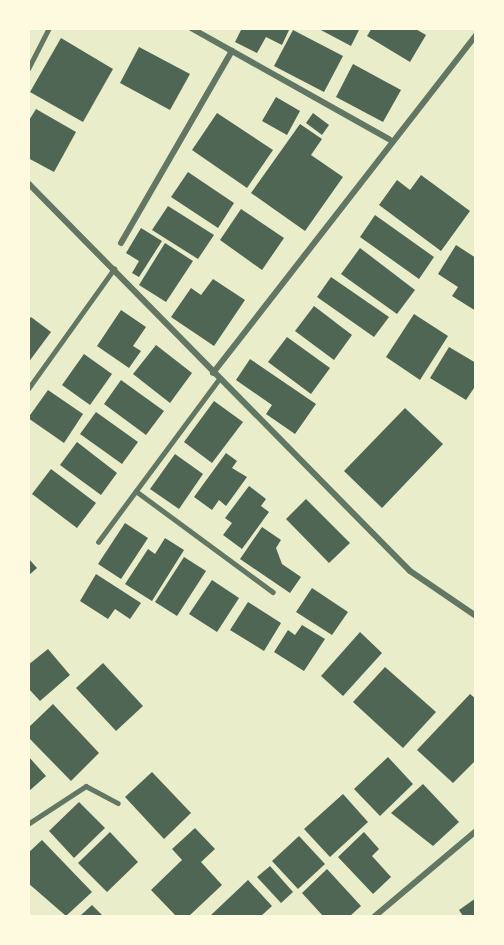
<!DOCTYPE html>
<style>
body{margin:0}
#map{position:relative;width:504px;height:945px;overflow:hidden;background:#e9edc9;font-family:Barlow,sans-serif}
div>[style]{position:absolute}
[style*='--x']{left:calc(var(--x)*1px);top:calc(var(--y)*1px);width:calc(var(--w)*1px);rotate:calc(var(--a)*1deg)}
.building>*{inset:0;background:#4f6655}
.service>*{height:4.5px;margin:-2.25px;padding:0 2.25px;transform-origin:2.25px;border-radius:2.25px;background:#617663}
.minor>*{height:6px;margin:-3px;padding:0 3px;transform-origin:3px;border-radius:3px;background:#617663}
span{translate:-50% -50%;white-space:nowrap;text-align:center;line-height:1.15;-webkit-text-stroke:6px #fefae0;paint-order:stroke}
.frame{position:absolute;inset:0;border:30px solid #fefae0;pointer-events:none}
</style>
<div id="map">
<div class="building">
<div style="clip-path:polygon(242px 28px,290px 28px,282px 45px,266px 37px,257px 53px,235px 42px)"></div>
<div style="clip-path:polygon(317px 28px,360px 28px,351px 46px)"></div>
<div style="clip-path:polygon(372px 28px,414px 28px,426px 35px,410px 62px,367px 36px)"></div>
<div style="clip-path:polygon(293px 30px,343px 56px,324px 92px,274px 66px)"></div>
<div style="clip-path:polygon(61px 38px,113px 69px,83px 122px,30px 92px)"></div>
<div style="clip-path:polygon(139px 47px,190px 74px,170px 110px,120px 83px)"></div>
<div style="clip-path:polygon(353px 64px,401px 90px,383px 122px,336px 97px)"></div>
<div style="clip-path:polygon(276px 97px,300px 111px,287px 135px,262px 121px)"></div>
<div style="clip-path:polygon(36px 109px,76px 132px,54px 172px,28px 158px,28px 122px)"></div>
<div style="clip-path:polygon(217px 113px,273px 150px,247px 188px,192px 150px)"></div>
<div style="clip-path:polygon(313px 113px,329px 125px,322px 135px,306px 123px)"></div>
<div style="clip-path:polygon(300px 124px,322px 139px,311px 155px,343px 177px,305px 231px,251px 193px)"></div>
<div style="clip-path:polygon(188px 172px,234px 203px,218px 228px,171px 197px)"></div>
<div style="clip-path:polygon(421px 175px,470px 211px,441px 251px,379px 205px,397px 180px,410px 190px)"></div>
<div style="clip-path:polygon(168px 206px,214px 235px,198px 259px,152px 230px)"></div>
<div style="clip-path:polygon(241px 209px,284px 238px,262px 270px,220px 240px)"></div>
<div style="clip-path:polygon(375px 215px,434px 257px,419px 279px,360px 237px)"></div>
<div style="clip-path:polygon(141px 228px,162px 241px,139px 277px,132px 273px,139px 261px,126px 253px)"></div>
<div style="clip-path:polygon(165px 243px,193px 261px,166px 302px,139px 285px)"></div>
<div style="clip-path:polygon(456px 245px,476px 258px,476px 311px,452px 296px,458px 287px,438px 274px)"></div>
<div style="clip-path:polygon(360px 248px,415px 290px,397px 314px,341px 274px)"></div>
<div style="clip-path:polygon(331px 277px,389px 317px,374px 337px,317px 297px)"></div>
<div style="clip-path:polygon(213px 279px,245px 300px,214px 346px,171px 317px,191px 288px,201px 295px)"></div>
<div style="clip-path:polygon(314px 306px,352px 335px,334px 360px,295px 331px)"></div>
<div style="clip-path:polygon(121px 310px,146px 327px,133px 346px,141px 351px,129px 368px,97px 346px)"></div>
<div style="clip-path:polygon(414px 314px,448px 336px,420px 380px,386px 357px)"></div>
<div style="clip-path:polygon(31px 317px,51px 332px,28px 363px,28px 321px)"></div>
<div style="clip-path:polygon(287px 337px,330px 368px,311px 394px,268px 362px)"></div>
<div style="clip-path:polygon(156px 345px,192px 373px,170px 403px,133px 374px)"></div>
<div style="clip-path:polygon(449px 347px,476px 363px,476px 385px,466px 400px,430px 378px)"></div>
<div style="clip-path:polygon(84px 354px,112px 374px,90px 405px,62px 385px)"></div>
<div style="clip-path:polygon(250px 359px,316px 404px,295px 434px,266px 414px,272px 405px,236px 380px)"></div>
<div style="clip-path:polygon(121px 380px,164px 411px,146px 435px,104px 404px)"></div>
<div style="clip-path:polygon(48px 390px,83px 414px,64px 443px,28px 418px)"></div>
<div style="clip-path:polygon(214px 401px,243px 422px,212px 463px,184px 442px)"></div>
<div style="clip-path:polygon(405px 408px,443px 444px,382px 508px,344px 471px)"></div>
<div style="clip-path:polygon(96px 412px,138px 442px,122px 464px,80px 434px)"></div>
<div style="clip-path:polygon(77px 442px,117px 473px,101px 495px,60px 465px)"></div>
<div style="clip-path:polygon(226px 453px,237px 461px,232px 468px,247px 477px,226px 506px,219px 500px,212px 510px,194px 497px)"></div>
<div style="clip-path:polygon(175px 454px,203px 474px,179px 509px,150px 489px)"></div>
<div style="clip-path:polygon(51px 469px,96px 503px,77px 528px,32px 494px)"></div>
<div style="clip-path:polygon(249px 486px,266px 499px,261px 506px,269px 512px,242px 549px,223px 535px,232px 523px,225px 518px)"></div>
<div style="clip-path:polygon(306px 499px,350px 543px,329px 563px,286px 519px)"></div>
<div style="clip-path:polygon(125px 523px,148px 538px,121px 579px,98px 564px)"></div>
<div style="clip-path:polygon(262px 527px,281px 540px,276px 548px,282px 564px,301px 577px,290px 593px,240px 559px)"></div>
<div style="clip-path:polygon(165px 538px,184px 550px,152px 601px,125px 584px,148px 549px,155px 554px)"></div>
<div style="clip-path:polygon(184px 557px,206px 571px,177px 616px,155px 602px)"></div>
<div style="clip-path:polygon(28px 558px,37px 568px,28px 576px)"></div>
<div style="clip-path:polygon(96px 574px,141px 603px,130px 619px,115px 609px,108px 619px,80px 601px)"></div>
<div style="clip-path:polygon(212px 580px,239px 598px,217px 632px,189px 614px)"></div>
<div style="clip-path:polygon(312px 588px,348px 612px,332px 635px,296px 612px)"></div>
<div style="clip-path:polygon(248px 602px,281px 623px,264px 651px,230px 630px)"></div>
<div style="clip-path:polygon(302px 625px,325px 639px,304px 671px,274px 652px,288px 630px,295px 635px)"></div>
<div style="clip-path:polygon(360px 632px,382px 653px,343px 696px,321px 676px)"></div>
<div style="clip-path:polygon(48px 649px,70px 675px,40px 701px,28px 688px,28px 665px)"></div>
<div style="clip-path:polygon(103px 663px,143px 706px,116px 731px,76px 688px)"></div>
<div style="clip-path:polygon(385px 667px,436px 712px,403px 748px,353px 702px)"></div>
<div style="clip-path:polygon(470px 694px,476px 699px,476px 760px,453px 783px,417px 750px)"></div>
<div style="clip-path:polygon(53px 704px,99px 753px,71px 781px,28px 737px,28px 728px)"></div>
<div style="clip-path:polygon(28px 756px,46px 776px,28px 792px)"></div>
<div style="clip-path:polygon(388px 757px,413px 784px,380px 816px,354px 789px)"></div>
<div style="clip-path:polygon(152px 772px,191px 813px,164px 839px,125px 797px)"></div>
<div style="clip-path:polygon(423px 784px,459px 822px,433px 846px,391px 813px)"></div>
<div style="clip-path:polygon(343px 794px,368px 822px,330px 857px,304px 829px)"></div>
<div style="clip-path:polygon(79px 802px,105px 828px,74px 858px,49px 831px)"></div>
<div style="clip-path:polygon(195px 828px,215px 849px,201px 862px,222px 885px,189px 916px,176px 916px,151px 890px,182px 860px,172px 849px)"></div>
<div style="clip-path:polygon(110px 832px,138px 862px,107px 892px,78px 863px)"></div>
<div style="clip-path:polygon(364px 832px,379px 849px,372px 856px,391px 877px,373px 894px,338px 857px)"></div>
<div style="clip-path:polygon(299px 836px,325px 864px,298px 889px,272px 861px)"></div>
<div style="clip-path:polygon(42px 840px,92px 892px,66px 916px,28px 883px,28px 853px)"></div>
<div style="clip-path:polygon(270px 866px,293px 892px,281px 903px,257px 877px)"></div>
<div style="clip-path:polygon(327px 869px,361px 906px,350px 916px,323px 916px,302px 893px)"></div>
<div style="clip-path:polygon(248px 880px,272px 906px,261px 916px,210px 916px)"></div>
<div style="clip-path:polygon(476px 898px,476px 916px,463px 916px,459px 910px)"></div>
<div style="clip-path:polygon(92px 905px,103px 916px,80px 916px)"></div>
</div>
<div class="service">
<div style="--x:28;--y:69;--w:46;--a:-62.9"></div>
<div style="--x:28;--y:389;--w:148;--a:-54.4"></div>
<div style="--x:136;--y:491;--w:170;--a:36.4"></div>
<div style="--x:98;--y:542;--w:203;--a:-53.4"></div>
<div style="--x:28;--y:824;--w:69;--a:-33.2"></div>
<div style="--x:86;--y:786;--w:36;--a:28"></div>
</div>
<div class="minor">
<div style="--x:191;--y:28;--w:227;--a:29.3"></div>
<div style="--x:28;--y:183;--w:544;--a:45.45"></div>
<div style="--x:410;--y:571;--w:80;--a:34.3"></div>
<div style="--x:121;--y:243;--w:222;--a:-60"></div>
<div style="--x:213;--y:373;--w:428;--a:-52.1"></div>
<div style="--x:375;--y:916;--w:132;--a:-40.1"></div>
</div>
<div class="frame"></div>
</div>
